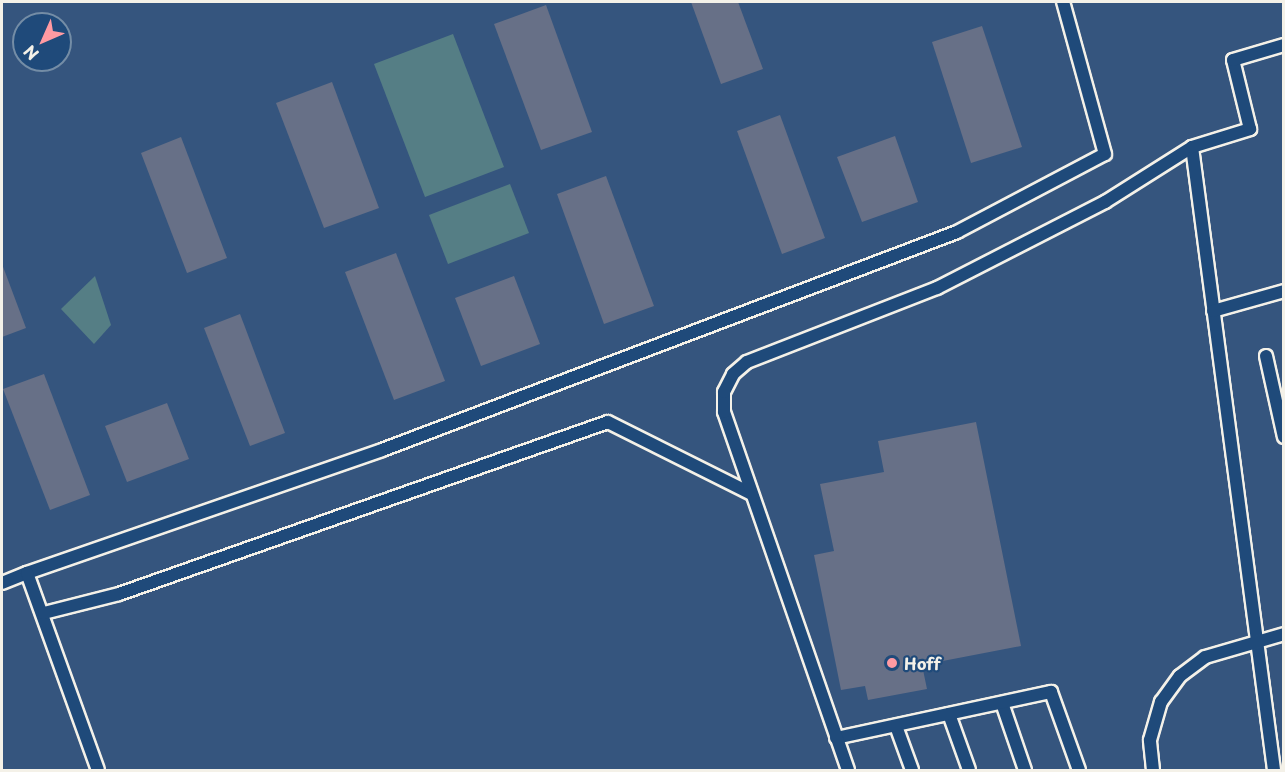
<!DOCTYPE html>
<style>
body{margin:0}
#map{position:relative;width:1285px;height:772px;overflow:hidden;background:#35557e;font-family:"Playpen Sans",sans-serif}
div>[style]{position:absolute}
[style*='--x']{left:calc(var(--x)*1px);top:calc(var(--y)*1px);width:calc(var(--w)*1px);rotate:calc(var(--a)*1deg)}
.green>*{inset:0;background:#557e85}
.building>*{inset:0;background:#677087}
.roads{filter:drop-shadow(2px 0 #f4f1e8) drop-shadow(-2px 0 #f4f1e8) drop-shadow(0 2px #f4f1e8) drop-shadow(0 -2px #f4f1e8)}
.service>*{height:12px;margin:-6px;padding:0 6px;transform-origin:6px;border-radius:6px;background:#1f4a7a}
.dots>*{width:16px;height:16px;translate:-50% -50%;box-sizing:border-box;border:3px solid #1f4a7a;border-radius:50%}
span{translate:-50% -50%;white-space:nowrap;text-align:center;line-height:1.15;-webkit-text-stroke:4.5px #1f4a7a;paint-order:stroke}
.poi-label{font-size:16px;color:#f4f1e8;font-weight:700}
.left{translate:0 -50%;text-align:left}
.frame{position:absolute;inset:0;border:3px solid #f4f1e8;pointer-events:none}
.north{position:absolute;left:12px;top:12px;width:60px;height:60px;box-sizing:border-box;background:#1f4a7a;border:2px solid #748da6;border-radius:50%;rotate:225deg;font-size:16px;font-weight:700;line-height:24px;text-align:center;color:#f4f1e8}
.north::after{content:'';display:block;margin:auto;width:21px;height:27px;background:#ff9aa2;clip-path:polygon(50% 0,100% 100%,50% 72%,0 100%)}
</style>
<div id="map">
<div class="green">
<div style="clip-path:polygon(453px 34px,504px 167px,425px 197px,374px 64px)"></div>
<div style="clip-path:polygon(510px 184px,529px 233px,448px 264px,429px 215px)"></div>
<div style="clip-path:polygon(95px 276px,111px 325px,94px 344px,61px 309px)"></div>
</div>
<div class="building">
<div style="clip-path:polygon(691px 2px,738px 2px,763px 69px,721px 84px)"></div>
<div style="clip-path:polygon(546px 5px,592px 132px,541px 150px,494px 24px)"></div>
<div style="clip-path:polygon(982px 26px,1022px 147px,971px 163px,932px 42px)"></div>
<div style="clip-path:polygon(332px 82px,379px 208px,324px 228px,276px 103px)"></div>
<div style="clip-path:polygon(780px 115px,825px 238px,782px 254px,737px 131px)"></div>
<div style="clip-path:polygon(895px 136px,918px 202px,862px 222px,837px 157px)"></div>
<div style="clip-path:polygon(181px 137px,227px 258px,187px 273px,141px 153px)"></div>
<div style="clip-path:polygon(606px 176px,654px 306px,604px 324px,557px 194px)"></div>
<div style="clip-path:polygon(396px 253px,445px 381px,394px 400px,345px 272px)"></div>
<div style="clip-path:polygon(2px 264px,26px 328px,2px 337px)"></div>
<div style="clip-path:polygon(514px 276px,540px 344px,481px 366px,455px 298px)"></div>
<div style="clip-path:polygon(240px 314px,285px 433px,250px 446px,204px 328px)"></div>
<div style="clip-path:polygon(44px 374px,90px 495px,50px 510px,3px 389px)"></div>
<div style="clip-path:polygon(167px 403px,189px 459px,127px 482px,105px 426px)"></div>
<div style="clip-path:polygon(976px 422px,1021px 646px,922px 665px,927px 689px,868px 700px,865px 686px,841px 690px,814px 555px,834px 551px,820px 484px,884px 472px,878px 441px)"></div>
</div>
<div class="roads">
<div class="service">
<div style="--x:1192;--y:147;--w:628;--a:82.5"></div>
<div style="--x:1213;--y:311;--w:74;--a:-15.7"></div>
<div style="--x:1266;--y:356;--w:83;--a:77.5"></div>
<div style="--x:27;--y:573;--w:376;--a:-19.1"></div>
<div style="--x:382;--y:450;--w:615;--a:-20.76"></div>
<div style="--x:957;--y:232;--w:167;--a:-27.8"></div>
<div style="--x:1105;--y:154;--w:158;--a:-105.4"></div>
<div style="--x:2;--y:583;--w:27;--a:-22"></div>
<div style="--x:27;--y:573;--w:209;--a:70.2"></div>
<div style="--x:44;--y:613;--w:77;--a:-14.2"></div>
<div style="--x:119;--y:594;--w:518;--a:-19.38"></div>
<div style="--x:608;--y:422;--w:159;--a:26.6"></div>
<div style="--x:1002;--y:703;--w:71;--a:71.1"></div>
<div style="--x:949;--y:714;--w:59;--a:70.3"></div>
<div style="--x:896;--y:726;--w:47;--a:70"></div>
<div style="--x:836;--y:738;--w:220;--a:-12.1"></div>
<div style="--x:1051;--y:692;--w:83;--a:70.3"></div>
<div style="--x:848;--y:770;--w:379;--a:-109.1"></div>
<div style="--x:724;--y:412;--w:20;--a:-90"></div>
<div style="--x:724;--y:392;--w:20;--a:-63"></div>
<div style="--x:733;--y:374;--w:18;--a:-41"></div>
<div style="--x:747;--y:362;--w:204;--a:-21.3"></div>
<div style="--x:937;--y:288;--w:189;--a:-27.1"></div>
<div style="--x:1105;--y:202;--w:103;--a:-32.3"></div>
<div style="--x:1192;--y:147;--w:61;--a:-17.2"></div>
<div style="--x:1250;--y:129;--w:71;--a:-103.8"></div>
<div style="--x:1233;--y:60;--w:53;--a:-16.4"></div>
<div style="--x:1153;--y:770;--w:30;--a:-96"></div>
<div style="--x:1150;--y:740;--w:40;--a:-74"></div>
<div style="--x:1161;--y:702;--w:32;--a:-54"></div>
<div style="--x:1180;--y:676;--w:31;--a:-37"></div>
<div style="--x:1205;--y:657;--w:82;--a:-16.2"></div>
</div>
</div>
<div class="dots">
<div style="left:892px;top:663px;background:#ff9aa2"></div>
</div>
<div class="poi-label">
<span class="left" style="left:904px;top:663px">Hoff</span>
</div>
<div class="frame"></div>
<div class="north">N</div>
</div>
